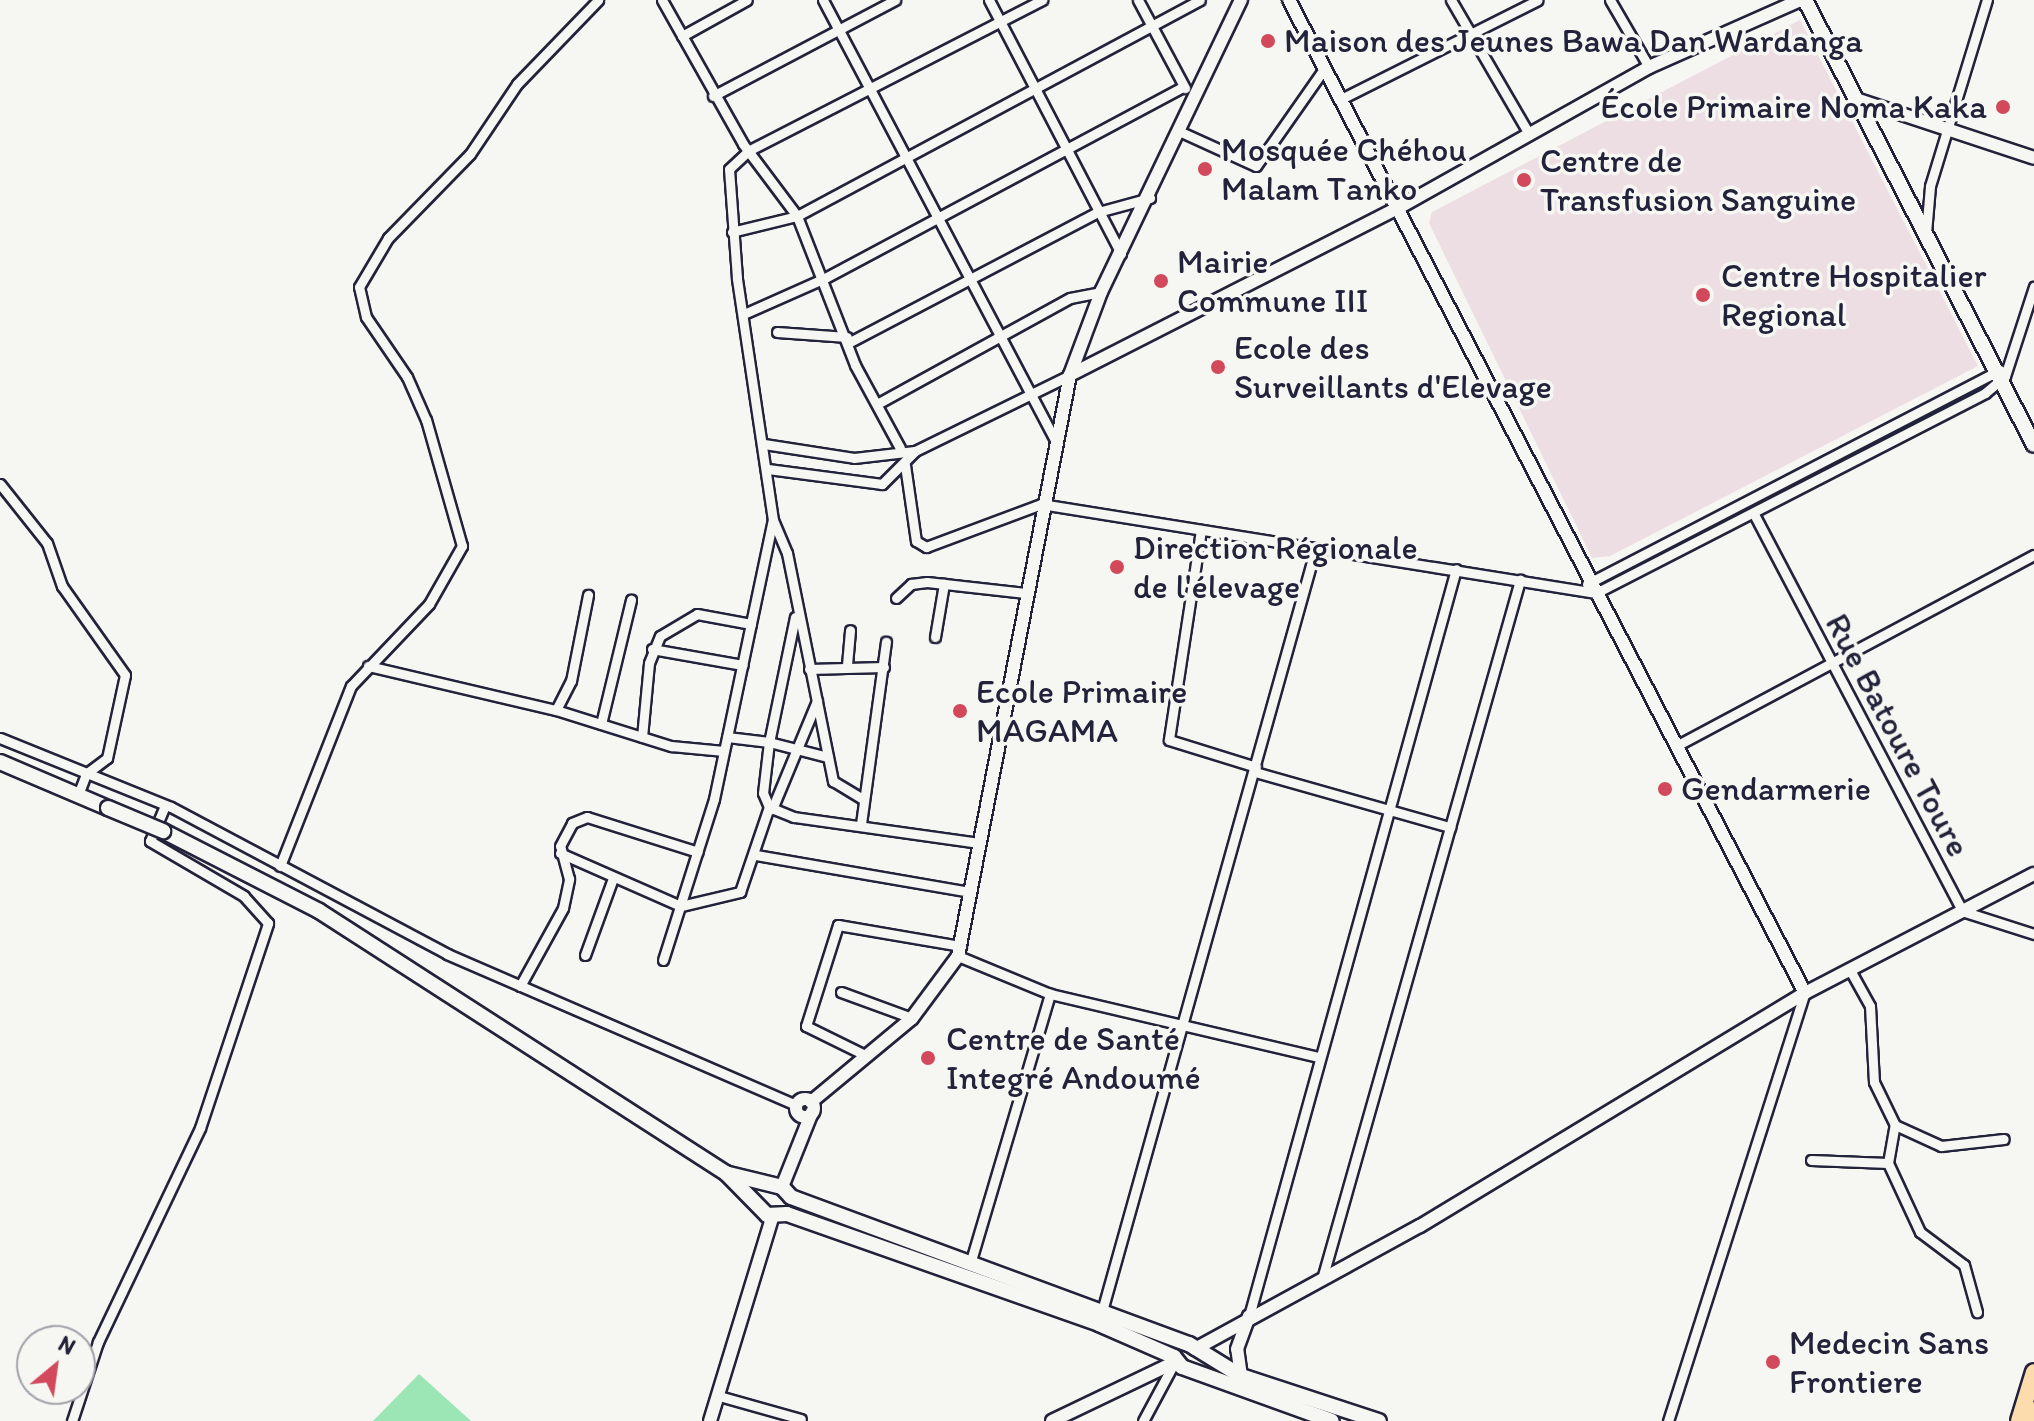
<!DOCTYPE html>
<meta charset="utf-8">
<style>
body{margin:0}
#map{position:relative;width:2034px;height:1421px;overflow:hidden;background:#f6f6f2;font-family:Itim,sans-serif}
div>[style]{position:absolute}
[style*='--x']{left:calc(var(--x)*1px);top:calc(var(--y)*1px);width:calc(var(--w)*1px);rotate:calc(var(--a)*1deg)}
.built>*{inset:0;background:#eddee4}
.green>*{inset:0;background:#9ce5b4}
.roads{filter:drop-shadow(2px 0 #22223b) drop-shadow(-2px 0 #22223b) drop-shadow(0 2px #22223b) drop-shadow(0 -2px #22223b)}
.minor>*{height:9px;margin:-4.5px;padding:0 4.5px;transform-origin:4.5px;border-radius:4.5px;background:#f6f6f2}
.tertiary>*{height:12px;margin:-6px;padding:0 6px;transform-origin:6px;border-radius:6px;background:#f6f6f2}
.tertiary>.ring{margin:-6px;padding:0;box-sizing:content-box;background:none;border:12px solid #f6f6f2;border-radius:50%}
.secondary>*{height:14px;margin:-7px;padding:0 7px;transform-origin:7px;border-radius:7px;background:#f6f6f2}
.trunk>*{height:16px;margin:-8px;padding:0 8px;transform-origin:8px;border-radius:8px;background:#fcdcac}
.bridges{filter:drop-shadow(2px 0 #22223b) drop-shadow(-2px 0 #22223b) drop-shadow(0 2px #22223b) drop-shadow(0 -2px #22223b)}
.secondary-bridge>*{height:14px;margin:-7px;padding:0 7px;transform-origin:7px;border-radius:7px;background:#f6f6f2}
.dots>*{width:22px;height:22px;translate:-50% -50%;box-sizing:border-box;border:4px solid #f6f6f2;border-radius:50%}
span{translate:-50% -50%;white-space:nowrap;text-align:center;line-height:1.15;-webkit-text-stroke:7px #f6f6f2;paint-order:stroke}
.poi-label{font-size:34px;color:#22223b}
.left{translate:0 -50%;text-align:left}
.right{translate:-100% -50%;text-align:right}
.street-label{font-size:34px;color:#22223b}
.north{position:absolute;left:16px;top:1325px;width:80px;height:80px;box-sizing:border-box;background:#f6f6f2;border:2px solid #a1a1a9;border-radius:50%;rotate:29deg;font-size:22px;font-weight:700;line-height:32px;text-align:center;color:#22223b}
.north::after{content:'';display:block;margin:auto;width:28px;height:36px;background:#d1495b;clip-path:polygon(50% 0,100% 100%,50% 72%,0 100%)}
</style>
<div id="map">
<div class="built">
<div style="clip-path:polygon(1800px 20px,1978px 366px,1610px 556px,1592px 558px,1429px 223px,1432px 212px)"></div>
</div>
<div class="green">
<div style="clip-path:polygon(419px 1374px,471px 1421px,373px 1421px)"></div>
</div>
<div class="roads">
<div class="minor">
<div style="--x:662;--y:0;--w:165;--a:60.6"></div>
<div style="--x:743;--y:144;--w:90;--a:53.1"></div>
<div style="--x:797;--y:216;--w:67;--a:166.2"></div>
<div style="--x:823;--y:0;--w:496;--a:62.2"></div>
<div style="--x:989;--y:0;--w:286;--a:62.5"></div>
<div style="--x:1138;--y:0;--w:100;--a:61.9"></div>
<div style="--x:1451;--y:0;--w:155;--a:59.8"></div>
<div style="--x:1610;--y:0;--w:78;--a:59.8"></div>
<div style="--x:682;--y:36;--w:74;--a:-29"></div>
<div style="--x:713;--y:96;--w:206;--a:-27.8"></div>
<div style="--x:1341;--y:99;--w:220;--a:-26.7"></div>
<div style="--x:1181;--y:132;--w:82;--a:24.4"></div>
<div style="--x:1256;--y:166;--w:118;--a:-55"></div>
<div style="--x:1926;--y:233;--w:47;--a:-85.1"></div>
<div style="--x:1930;--y:186;--w:195;--a:-73"></div>
<div style="--x:746;--y:313;--w:86;--a:-23.9"></div>
<div style="--x:825;--y:278;--w:406;--a:-28.1"></div>
<div style="--x:777;--y:332;--w:70;--a:4.1"></div>
<div style="--x:848;--y:343;--w:282;--a:-27.7"></div>
<div style="--x:1098;--y:212;--w:54;--a:-15.1"></div>
<div style="--x:877;--y:404;--w:220;--a:-28.8"></div>
<div style="--x:1070;--y:298;--w:32;--a:-11"></div>
<div style="--x:764;--y:444;--w:91;--a:8.8"></div>
<div style="--x:854;--y:458;--w:61;--a:-6.5"></div>
<div style="--x:915;--y:451;--w:47;--a:135"></div>
<div style="--x:882;--y:484;--w:115;--a:-172.5"></div>
<div style="--x:900;--y:448;--w:94;--a:-118.5"></div>
<div style="--x:855;--y:365;--w:160;--a:-111.3"></div>
<div style="--x:797;--y:216;--w:457;--a:-28.2"></div>
<div style="--x:915;--y:451;--w:173;--a:-26.1"></div>
<div style="--x:905;--y:465;--w:77;--a:81.8"></div>
<div style="--x:916;--y:541;--w:12;--a:31"></div>
<div style="--x:926;--y:547;--w:123;--a:-20.5"></div>
<div style="--x:1041;--y:504;--w:562;--a:9.11"></div>
<div style="--x:1596;--y:593;--w:437;--a:-27.2"></div>
<div style="--x:1985;--y:393;--w:26;--a:-40"></div>
<div style="--x:2005;--y:376;--w:94;--a:-72"></div>
<div style="--x:0;--y:484;--w:75;--a:51.5"></div>
<div style="--x:47;--y:543;--w:46;--a:70.8"></div>
<div style="--x:62;--y:586;--w:109;--a:54.7"></div>
<div style="--x:125;--y:675;--w:85;--a:102.2"></div>
<div style="--x:107;--y:758;--w:26;--a:143"></div>
<div style="--x:86;--y:774;--w:22;--a:111"></div>
<div style="--x:1755;--y:516;--w:446;--a:62.3"></div>
<div style="--x:1962;--y:911;--w:76;--a:17.7"></div>
<div style="--x:773;--y:520;--w:36;--a:67"></div>
<div style="--x:787;--y:553;--w:233;--a:78.6"></div>
<div style="--x:833;--y:781;--w:35;--a:31"></div>
<div style="--x:1201;--y:530;--w:212;--a:98.7"></div>
<div style="--x:1169;--y:740;--w:91;--a:17.2"></div>
<div style="--x:1587;--y:584;--w:465;--a:-27.4"></div>
<div style="--x:896;--y:598;--w:21;--a:-43"></div>
<div style="--x:911;--y:584;--w:16;--a:-7"></div>
<div style="--x:927;--y:582;--w:99;--a:6.4"></div>
<div style="--x:795;--y:617;--w:128;--a:101.7"></div>
<div style="--x:769;--y:742;--w:61;--a:14.3"></div>
<div style="--x:935;--y:637;--w:54;--a:-80.4"></div>
<div style="--x:652;--y:649;--w:92;--a:10"></div>
<div style="--x:847;--y:665;--w:35;--a:-85"></div>
<div style="--x:368;--y:666;--w:193;--a:13.2"></div>
<div style="--x:556;--y:710;--w:121;--a:17.4"></div>
<div style="--x:671;--y:746;--w:53;--a:5.4"></div>
<div style="--x:809;--y:669;--w:75;--a:-1.5"></div>
<div style="--x:556;--y:710;--w:33;--a:-63"></div>
<div style="--x:571;--y:681;--w:88;--a:-78.8"></div>
<div style="--x:601;--y:724;--w:128;--a:-76.4"></div>
<div style="--x:642;--y:737;--w:74;--a:-84.6"></div>
<div style="--x:649;--y:663;--w:29;--a:-68"></div>
<div style="--x:660;--y:636;--w:43;--a:-30.7"></div>
<div style="--x:697;--y:614;--w:55;--a:10.5"></div>
<div style="--x:0;--y:738;--w:184;--a:22"></div>
<div style="--x:171;--y:807;--w:313;--a:28"></div>
<div style="--x:447;--y:954;--w:380;--a:23.4"></div>
<div style="--x:1676;--y:746;--w:406;--a:-28.1"></div>
<div style="--x:1255;--y:772;--w:203;--a:15.8"></div>
<div style="--x:769;--y:807;--w:27;--a:22"></div>
<div style="--x:794;--y:817;--w:188;--a:8"></div>
<div style="--x:772;--y:809;--w:117;--a:-67.4"></div>
<div style="--x:861;--y:824;--w:184;--a:-82.2"></div>
<div style="--x:560;--y:853;--w:132;--a:23.7"></div>
<div style="--x:681;--y:906;--w:61;--a:-13.3"></div>
<div style="--x:740;--y:892;--w:90;--a:-71.2"></div>
<div style="--x:769;--y:807;--w:15;--a:-113"></div>
<div style="--x:763;--y:793;--w:51;--a:-83.3"></div>
<div style="--x:769;--y:742;--w:42;--a:-173.2"></div>
<div style="--x:756;--y:855;--w:218;--a:9.8"></div>
<div style="--x:280;--y:866;--w:193;--a:-68.5"></div>
<div style="--x:351;--y:686;--w:113;--a:-46.4"></div>
<div style="--x:429;--y:604;--w:67;--a:-60.4"></div>
<div style="--x:462;--y:546;--w:131;--a:-105.9"></div>
<div style="--x:426;--y:420;--w:47;--a:-113.8"></div>
<div style="--x:407;--y:377;--w:73;--a:-124.3"></div>
<div style="--x:366;--y:317;--w:31;--a:-103"></div>
<div style="--x:359;--y:287;--w:57;--a:-59.4"></div>
<div style="--x:388;--y:238;--w:117;--a:-45.7"></div>
<div style="--x:470;--y:154;--w:84;--a:-56.1"></div>
<div style="--x:517;--y:84;--w:117;--a:-46"></div>
<div style="--x:585;--y:955;--w:82;--a:-70"></div>
<div style="--x:958;--y:956;--w:100;--a:22.4"></div>
<div style="--x:1050;--y:994;--w:276;--a:13.2"></div>
<div style="--x:663;--y:960;--w:169;--a:-72.4"></div>
<div style="--x:714;--y:799;--w:285;--a:-78.1"></div>
<div style="--x:773;--y:520;--w:245;--a:-98.5"></div>
<div style="--x:737;--y:278;--w:109;--a:-94.2"></div>
<div style="--x:729;--y:169;--w:26;--a:-43"></div>
<div style="--x:748;--y:151;--w:331;--a:-27.2"></div>
<div style="--x:1850;--y:970;--w:41;--a:60.9"></div>
<div style="--x:1870;--y:1006;--w:76;--a:87"></div>
<div style="--x:1874;--y:1082;--w:48;--a:64"></div>
<div style="--x:1895;--y:1125;--w:51;--a:24.5"></div>
<div style="--x:1941;--y:1146;--w:63;--a:-6.3"></div>
<div style="--x:520;--y:986;--w:89;--a:-61.1"></div>
<div style="--x:563;--y:908;--w:30;--a:-78"></div>
<div style="--x:569;--y:879;--w:34;--a:-105"></div>
<div style="--x:560;--y:846;--w:26;--a:-62"></div>
<div style="--x:572;--y:823;--w:16;--a:-22"></div>
<div style="--x:587;--y:817;--w:116;--a:17.5"></div>
<div style="--x:841;--y:992;--w:76;--a:20.1"></div>
<div style="--x:867;--y:1056;--w:68;--a:-153.8"></div>
<div style="--x:806;--y:1026;--w:106;--a:-72.4"></div>
<div style="--x:838;--y:925;--w:125;--a:9.7"></div>
<div style="--x:1811;--y:1160;--w:77;--a:2.2"></div>
<div style="--x:1888;--y:1163;--w:39;--a:-80"></div>
<div style="--x:1888;--y:1163;--w:76;--a:65.1"></div>
<div style="--x:1920;--y:1232;--w:55;--a:36.9"></div>
<div style="--x:1964;--y:1265;--w:49;--a:74.5"></div>
<div style="--x:970;--y:1264;--w:282;--a:-73.5"></div>
<div style="--x:1322;--y:1279;--w:727;--a:-74.18"></div>
<div style="--x:1102;--y:1311;--w:793;--a:-74.35"></div>
<div style="--x:1249;--y:1316;--w:775;--a:-74.51"></div>
<div style="--x:719;--y:1396;--w:85;--a:15.7"></div>
<div style="--x:72;--y:1421;--w:83;--a:-71.8"></div>
<div style="--x:98;--y:1342;--w:237;--a:-64.5"></div>
<div style="--x:200;--y:1128;--w:216;--a:-71.6"></div>
<div style="--x:268;--y:923;--w:36;--a:-132"></div>
<div style="--x:244;--y:896;--w:109;--a:-149.7"></div>
<div style="--x:150;--y:841;--w:39;--a:-67"></div>
<div style="--x:1143;--y:1421;--w:64;--a:-61.8"></div>
<div style="--x:1668;--y:1421;--w:449;--a:-72.3"></div>
</div>
<div class="tertiary">
<div style="--x:1289;--y:0;--w:1119;--a:62.54"></div>
<div style="--x:1859;--y:100;--w:184;--a:18.3"></div>
<div style="--x:1070;--y:375;--w:368;--a:-27"></div>
<div style="--x:1398;--y:208;--w:288;--a:-29.3"></div>
<div style="--x:1649;--y:67;--w:165;--a:-23.9"></div>
<div class="ring" style="left:796px;top:1099px;width:6px;height:6px"></div>
<div style="--x:811;--y:1102;--w:131;--a:-39.7"></div>
<div style="--x:912;--y:1018;--w:77;--a:-53.4"></div>
<div style="--x:958;--y:956;--w:592;--a:-79.09"></div>
<div style="--x:1070;--y:375;--w:89;--a:-69.5"></div>
<div style="--x:1101;--y:292;--w:324;--a:-64.4"></div>
<div style="--x:782;--y:1187;--w:81;--a:-68.2"></div>
<div style="--x:1195;--y:1349;--w:256;--a:-28.7"></div>
<div style="--x:1420;--y:1226;--w:450;--a:-31.2"></div>
<div style="--x:1805;--y:993;--w:258;--a:-27.5"></div>
<div style="--x:1241;--y:1376;--w:27;--a:-98"></div>
<div style="--x:1237;--y:1349;--w:35;--a:-70"></div>
<div style="--x:710;--y:1421;--w:212;--a:-73"></div>
<div style="--x:1052;--y:1421;--w:136;--a:-25.6"></div>
</div>
<div class="secondary">
<div style="--x:1805;--y:0;--w:500;--a:62.77"></div>
<div style="--x:0;--y:762;--w:117;--a:23.1"></div>
<div style="--x:163;--y:831;--w:175;--a:27.1"></div>
<div style="--x:319;--y:911;--w:484;--a:32.8"></div>
<div style="--x:726;--y:1173;--w:59;--a:45.7"></div>
<div style="--x:767;--y:1215;--w:20;--a:-3"></div>
<div style="--x:787;--y:1214;--w:331;--a:19.4"></div>
<div style="--x:1099;--y:1324;--w:82;--a:23.7"></div>
<div style="--x:1174;--y:1357;--w:13;--a:51"></div>
<div style="--x:1182;--y:1367;--w:159;--a:19.8"></div>
<div style="--x:729;--y:1174;--w:55;--a:13.8"></div>
<div style="--x:782;--y:1187;--w:13;--a:48"></div>
<div style="--x:791;--y:1197;--w:424;--a:20.3"></div>
<div style="--x:1189;--y:1344;--w:61;--a:31.6"></div>
<div style="--x:1241;--y:1376;--w:145;--a:18.1"></div>
</div>
<div class="trunk">
<div style="--x:2019;--y:1421;--w:51;--a:-73"></div>
<div style="--x:2031;--y:1421;--w:11;--a:-75"></div>
</div>
</div>
<div class="bridges">
<div class="secondary-bridge">
<div style="--x:108;--y:808;--w:60;--a:22.7"></div>
</div>
</div>
<div class="dots">
<div style="left:1268px;top:41px;background:#d1495b"></div>
<div style="left:2003px;top:107px;background:#d1495b"></div>
<div style="left:1205px;top:169px;background:#d1495b"></div>
<div style="left:1524px;top:180px;background:#d1495b"></div>
<div style="left:1161px;top:281px;background:#d1495b"></div>
<div style="left:1703px;top:295px;background:#d1495b"></div>
<div style="left:1218px;top:367px;background:#d1495b"></div>
<div style="left:1117px;top:567px;background:#d1495b"></div>
<div style="left:960px;top:711px;background:#d1495b"></div>
<div style="left:1665px;top:789px;background:#d1495b"></div>
<div style="left:928px;top:1058px;background:#d1495b"></div>
<div style="left:1773px;top:1362px;background:#d1495b"></div>
</div>
<div class="poi-label">
<span class="left" style="left:1284px;top:41px">Maison des Jeunes Bawa Dan Wardanga</span>
<span class="right" style="left:1987px;top:107px">École Primaire Noma Kaka</span>
<span class="left" style="left:1221px;top:169px">Mosquée Chéhou<br>Malam Tanko</span>
<span class="left" style="left:1540px;top:180px">Centre de<br>Transfusion Sanguine</span>
<span class="left" style="left:1177px;top:281px">Mairie<br>Commune III</span>
<span class="left" style="left:1721px;top:295px">Centre Hospitalier<br>Regional</span>
<span class="left" style="left:1234px;top:367px">Ecole des<br>Surveillants d'Elevage</span>
<span class="left" style="left:1133px;top:567px">Direction Régionale<br>de l'élevage</span>
<span class="left" style="left:976px;top:711px">Ecole Primaire<br>MAGAMA</span>
<span class="left" style="left:1681px;top:789px">Gendarmerie</span>
<span class="left" style="left:946px;top:1058px">Centre de Santé<br>Integré Andoumé</span>
<span class="left" style="left:1789px;top:1362px">Medecin Sans<br>Frontiere</span>
</div>
<div class="street-label">
<span style="left:1898px;top:735px;rotate:62deg">Rue Batoure Toure</span>
</div>
<div class="north">N</div>
</div>
